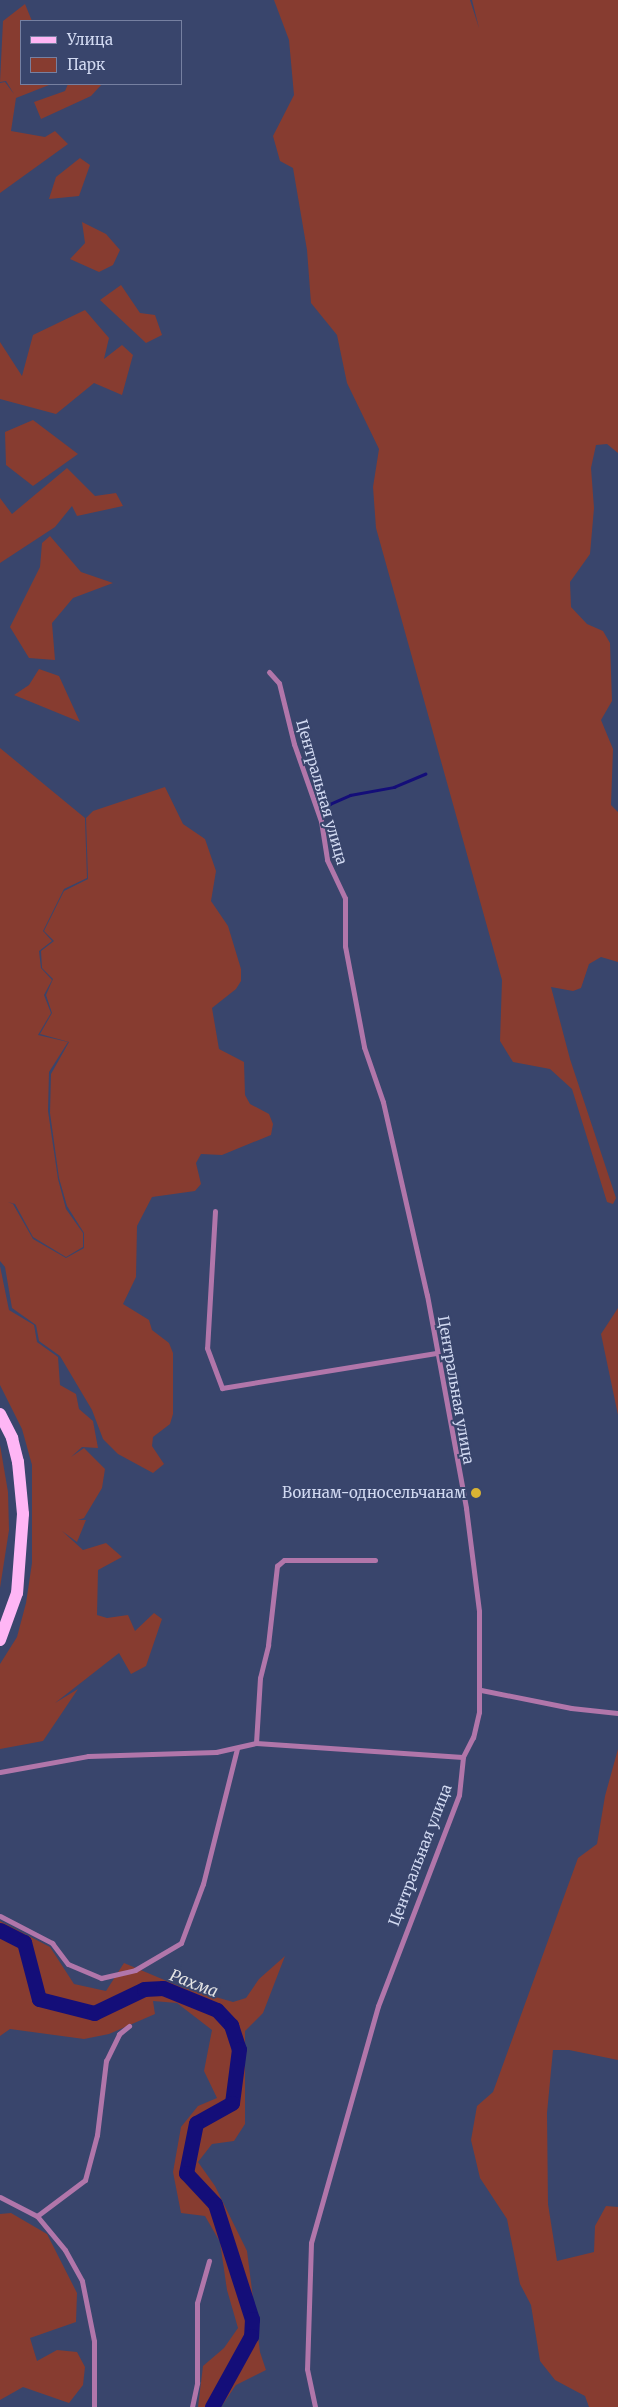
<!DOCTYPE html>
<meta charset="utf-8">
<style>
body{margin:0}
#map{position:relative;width:618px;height:2407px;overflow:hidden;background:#39456c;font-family:Merriweather,serif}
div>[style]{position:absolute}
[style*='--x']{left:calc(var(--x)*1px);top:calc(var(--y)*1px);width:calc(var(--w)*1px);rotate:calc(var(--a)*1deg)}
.green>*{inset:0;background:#873c30}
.stream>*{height:2.5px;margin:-1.25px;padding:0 1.25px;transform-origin:1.25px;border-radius:1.25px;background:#140e79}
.river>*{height:15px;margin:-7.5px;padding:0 7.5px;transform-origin:7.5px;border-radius:7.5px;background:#140e79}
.minor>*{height:5px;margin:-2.5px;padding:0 2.5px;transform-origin:2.5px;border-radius:2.5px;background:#b176aa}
.primary>*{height:12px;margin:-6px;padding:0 6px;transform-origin:6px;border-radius:6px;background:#feb6f5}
.dots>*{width:14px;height:14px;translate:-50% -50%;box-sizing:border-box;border:2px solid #39456c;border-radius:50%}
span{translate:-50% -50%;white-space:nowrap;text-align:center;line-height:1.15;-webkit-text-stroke:4px #39456c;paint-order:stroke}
.street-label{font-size:15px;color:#d1d9f1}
.poi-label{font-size:15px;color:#d1d9f1}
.right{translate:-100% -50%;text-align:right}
.water-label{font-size:16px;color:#e4e4e4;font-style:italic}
.legend{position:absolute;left:20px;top:20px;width:162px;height:65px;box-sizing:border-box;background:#39456c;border:1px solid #7680a1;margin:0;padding:6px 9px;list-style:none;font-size:15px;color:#d1d9f1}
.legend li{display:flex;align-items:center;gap:10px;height:25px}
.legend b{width:25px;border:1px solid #7680a1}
</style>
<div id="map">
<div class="green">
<div style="clip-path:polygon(274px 0,470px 0,479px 28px,472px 0,618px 0,618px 453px,607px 444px,596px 445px,591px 468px,594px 508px,590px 554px,570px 582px,571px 607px,587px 624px,603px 631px,610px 643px,612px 701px,601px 720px,613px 749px,611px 805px,618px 812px,618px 962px,601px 957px,589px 964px,581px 988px,573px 991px,551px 987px,570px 1059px,616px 1198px,613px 1204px,607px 1202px,572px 1089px,550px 1069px,513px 1062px,500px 1041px,502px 980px,376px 528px,373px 487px,379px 449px,347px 383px,337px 335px,311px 303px,307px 250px,293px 168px,280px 161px,273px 136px,294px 95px,289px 40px)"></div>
<div style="clip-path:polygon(25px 4px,32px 21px,21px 21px,21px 84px,49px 85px,16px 98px,11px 131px,45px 137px,55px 131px,68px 144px,0 193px,0 83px,5px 82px,14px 94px,6px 81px,0 82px,3px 21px)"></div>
<div style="clip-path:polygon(68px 84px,102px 84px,91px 96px,41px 119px,34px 102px,65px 91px)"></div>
<div style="clip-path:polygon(80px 158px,90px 165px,79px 196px,49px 199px,56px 177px)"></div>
<div style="clip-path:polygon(82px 222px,106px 234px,120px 250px,113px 265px,99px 272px,70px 259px,85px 243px)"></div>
<div style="clip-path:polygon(121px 285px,140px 313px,155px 315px,162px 335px,146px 343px,100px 300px)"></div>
<div style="clip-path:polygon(85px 310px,109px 338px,104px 359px,122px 345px,133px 355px,122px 395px,94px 383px,56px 414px,0 399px,0 342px,22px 376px,33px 335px)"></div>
<div style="clip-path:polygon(33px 420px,78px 454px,33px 486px,6px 465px,5px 432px)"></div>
<div style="clip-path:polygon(67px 468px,95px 496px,116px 493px,123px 506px,77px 516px,72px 506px,55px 527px,0 563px,0 498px,12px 514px)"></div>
<div style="clip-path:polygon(50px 536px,81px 572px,113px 583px,73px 598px,52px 623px,55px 660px,29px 658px,10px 627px,40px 567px,42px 543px)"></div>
<div style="clip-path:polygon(39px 669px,59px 676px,80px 722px,14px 695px,29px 685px)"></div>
<div style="clip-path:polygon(0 748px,85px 818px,87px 878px,64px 889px,43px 931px,52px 941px,39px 951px,41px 968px,52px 980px,44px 995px,51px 1013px,38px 1035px,68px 1042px,49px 1072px,48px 1111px,58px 1179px,66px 1209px,83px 1233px,83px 1247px,66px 1257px,33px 1237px,15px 1204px,8px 1202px,13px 1204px,33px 1239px,66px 1258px,84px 1248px,84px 1233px,67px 1206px,59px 1178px,50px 1113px,51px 1074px,69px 1042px,40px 1034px,52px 1013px,46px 995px,53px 979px,42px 968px,41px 951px,54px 941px,44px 931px,64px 891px,88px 879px,86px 818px,93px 811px,165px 787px,183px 824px,205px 839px,216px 871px,211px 901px,228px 926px,241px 969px,241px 981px,236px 989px,212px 1008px,219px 1049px,244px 1062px,245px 1095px,250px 1104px,269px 1114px,273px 1124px,271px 1135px,222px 1155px,201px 1154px,196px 1163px,201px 1184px,195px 1191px,152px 1197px,137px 1226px,136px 1277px,123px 1304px,149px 1320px,152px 1330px,169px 1343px,173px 1353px,173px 1414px,170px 1424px,153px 1437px,152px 1446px,164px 1464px,153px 1473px,118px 1454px,103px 1439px,92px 1410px,60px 1356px,39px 1341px,36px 1325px,12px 1308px,5px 1267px,0 1261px)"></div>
<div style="clip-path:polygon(0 1266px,9px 1310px,34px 1325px,37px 1342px,58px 1357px,60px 1385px,76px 1394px,79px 1409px,93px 1421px,98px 1448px,82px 1447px,71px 1457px,84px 1448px,105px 1469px,102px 1488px,84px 1518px,78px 1520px,86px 1520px,77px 1542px,62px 1531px,83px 1550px,106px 1543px,122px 1557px,98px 1570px,97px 1615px,107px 1618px,128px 1615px,135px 1631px,154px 1613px,162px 1619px,146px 1666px,131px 1674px,119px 1653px,55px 1703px,78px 1689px,43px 1741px,0 1749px,0 1664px,17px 1637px,26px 1603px,32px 1563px,32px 1465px,22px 1429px,0 1385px)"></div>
<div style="clip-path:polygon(618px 1308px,618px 1415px,601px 1334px)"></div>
<div style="clip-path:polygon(0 1445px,8px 1492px,9px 1530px,0 1588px)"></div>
<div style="clip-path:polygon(618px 1749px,618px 2060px,569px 2050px,553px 2050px,547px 2113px,548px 2204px,557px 2261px,594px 2252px,595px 2226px,606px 2206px,618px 2207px,618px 2407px,589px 2407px,585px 2396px,555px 2380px,540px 2361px,531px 2305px,520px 2284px,507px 2219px,480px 2178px,471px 2140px,477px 2106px,493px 2092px,578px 1858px,597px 1844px,605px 1796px)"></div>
<div style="clip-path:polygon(0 1921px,50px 1947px,74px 1984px,106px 1991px,124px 1963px,181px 1987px,233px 2002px,246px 1998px,259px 1979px,285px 1956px,263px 2013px,245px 2031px,245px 2124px,234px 2141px,212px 2144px,198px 2162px,215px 2186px,247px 2251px,260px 2352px,266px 2370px,236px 2385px,221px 2407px,198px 2407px,203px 2366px,224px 2348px,238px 2328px,227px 2290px,220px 2242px,205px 2216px,181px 2213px,173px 2172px,181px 2127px,198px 2106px,217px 2098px,204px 2071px,212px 2030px,177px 2003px,153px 2001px,155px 2014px,109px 2034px,84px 2039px,10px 2029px,0 2036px)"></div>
<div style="clip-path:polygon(11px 2213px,47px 2234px,77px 2293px,76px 2322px,30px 2338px,37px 2361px,57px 2350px,77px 2352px,85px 2367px,83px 2385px,69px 2403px,23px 2387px,0 2400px,0 2214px)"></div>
</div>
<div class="stream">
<div style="--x:318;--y:799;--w:13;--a:23"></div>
<div style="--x:330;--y:804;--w:22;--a:-24"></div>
<div style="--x:350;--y:795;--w:45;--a:-10.3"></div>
<div style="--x:394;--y:787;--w:34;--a:-23"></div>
</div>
<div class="river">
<div style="--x:0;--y:1930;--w:27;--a:27"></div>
<div style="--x:24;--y:1942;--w:59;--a:75.3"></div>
<div style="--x:39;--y:1999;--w:57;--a:14.3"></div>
<div style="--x:94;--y:2013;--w:55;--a:-25.6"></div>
<div style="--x:144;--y:1989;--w:19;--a:-3"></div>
<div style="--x:163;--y:1988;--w:58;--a:22.2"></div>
<div style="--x:217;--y:2010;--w:21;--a:47"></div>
<div style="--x:231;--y:2025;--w:25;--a:72"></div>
<div style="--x:239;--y:2049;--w:54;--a:97.4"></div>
<div style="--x:232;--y:2103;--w:41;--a:150.9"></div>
<div style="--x:196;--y:2123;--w:51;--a:101.3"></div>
<div style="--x:186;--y:2173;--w:42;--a:46.9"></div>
<div style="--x:215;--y:2204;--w:121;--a:72.2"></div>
<div style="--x:252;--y:2319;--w:17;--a:93"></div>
<div style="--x:251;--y:2336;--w:81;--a:118.8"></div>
</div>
<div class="minor">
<div style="--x:269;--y:672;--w:15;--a:48"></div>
<div style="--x:279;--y:683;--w:63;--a:76.2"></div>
<div style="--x:294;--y:744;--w:82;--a:70.7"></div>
<div style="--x:321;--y:821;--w:39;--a:81"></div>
<div style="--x:327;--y:860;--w:42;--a:64.7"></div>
<div style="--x:345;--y:898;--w:48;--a:90"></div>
<div style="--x:345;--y:946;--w:103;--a:79.3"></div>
<div style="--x:364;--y:1047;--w:58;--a:70.9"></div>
<div style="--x:383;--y:1102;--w:198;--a:77.2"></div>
<div style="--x:427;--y:1295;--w:217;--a:79.6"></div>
<div style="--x:466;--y:1508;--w:104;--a:82.8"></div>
<div style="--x:479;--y:1611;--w:101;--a:90"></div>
<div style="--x:479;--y:1712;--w:26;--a:103"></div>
<div style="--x:473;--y:1737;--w:22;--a:117"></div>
<div style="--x:463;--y:1757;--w:38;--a:96"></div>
<div style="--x:459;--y:1795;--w:226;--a:111"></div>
<div style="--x:378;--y:2006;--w:246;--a:105.8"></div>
<div style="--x:311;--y:2243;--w:126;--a:91.8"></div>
<div style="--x:307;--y:2369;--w:39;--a:78"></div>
<div style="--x:215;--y:1211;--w:137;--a:93.3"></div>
<div style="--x:207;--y:1348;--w:43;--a:69.4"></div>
<div style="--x:222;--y:1388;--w:217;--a:-9.3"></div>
<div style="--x:481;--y:1690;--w:92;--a:11.3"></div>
<div style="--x:571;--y:1708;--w:47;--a:6.1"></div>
<div style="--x:256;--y:1743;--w:65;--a:-86.5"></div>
<div style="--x:260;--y:1678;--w:34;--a:-76"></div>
<div style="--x:268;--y:1645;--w:80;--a:-83.5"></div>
<div style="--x:277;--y:1566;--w:9;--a:-41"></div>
<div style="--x:284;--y:1560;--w:91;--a:0"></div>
<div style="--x:0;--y:1772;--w:89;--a:-10.3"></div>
<div style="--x:88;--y:1756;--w:128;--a:-1.8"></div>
<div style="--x:216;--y:1752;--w:41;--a:-12.7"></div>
<div style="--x:256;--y:1743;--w:207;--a:3.9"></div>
<div style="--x:0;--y:1916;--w:59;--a:27.4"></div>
<div style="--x:52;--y:1943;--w:26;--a:53"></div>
<div style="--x:68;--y:1964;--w:36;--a:23"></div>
<div style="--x:101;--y:1978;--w:35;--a:-13"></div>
<div style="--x:135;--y:1970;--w:53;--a:-30.4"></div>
<div style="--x:181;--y:1943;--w:63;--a:-69.6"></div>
<div style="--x:203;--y:1884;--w:139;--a:-75.9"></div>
<div style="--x:0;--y:2197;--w:42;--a:27.2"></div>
<div style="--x:37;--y:2216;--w:44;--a:50.5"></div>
<div style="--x:65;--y:2250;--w:35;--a:61"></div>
<div style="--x:82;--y:2281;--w:61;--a:78.7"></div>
<div style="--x:94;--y:2341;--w:66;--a:90"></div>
<div style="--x:37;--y:2216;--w:60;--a:-36.9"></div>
<div style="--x:85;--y:2180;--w:47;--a:-75.1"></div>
<div style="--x:97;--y:2135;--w:75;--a:-83.1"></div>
<div style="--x:106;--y:2061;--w:30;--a:-64"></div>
<div style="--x:119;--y:2034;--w:13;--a:-39"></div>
<div style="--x:192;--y:2407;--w:25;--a:-78"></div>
<div style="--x:197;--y:2383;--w:80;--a:-90"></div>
<div style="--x:197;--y:2303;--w:44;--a:-74.1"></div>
</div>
<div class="primary">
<div style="--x:0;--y:1414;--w:27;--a:63"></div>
<div style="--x:12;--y:1438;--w:25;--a:76"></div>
<div style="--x:18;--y:1462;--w:52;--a:84.5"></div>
<div style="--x:23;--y:1514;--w:79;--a:94.3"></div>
<div style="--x:17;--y:1593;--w:50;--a:109.9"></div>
</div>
<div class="dots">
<div style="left:476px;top:1493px;background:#dab333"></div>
</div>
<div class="street-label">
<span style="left:322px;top:792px;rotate:74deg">Центральная улица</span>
<span style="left:456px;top:1390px;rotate:80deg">Центральная улица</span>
<span style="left:420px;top:1855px;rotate:-69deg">Центральная улица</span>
</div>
<div class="poi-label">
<span class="right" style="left:466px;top:1493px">Воинам-односельчанам</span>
</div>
<div class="water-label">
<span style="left:194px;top:1983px;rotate:21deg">Рахма</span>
</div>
<ul class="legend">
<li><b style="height:6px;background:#feb6f5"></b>Улица</li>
<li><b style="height:14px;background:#873c30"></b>Парк</li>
</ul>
</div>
